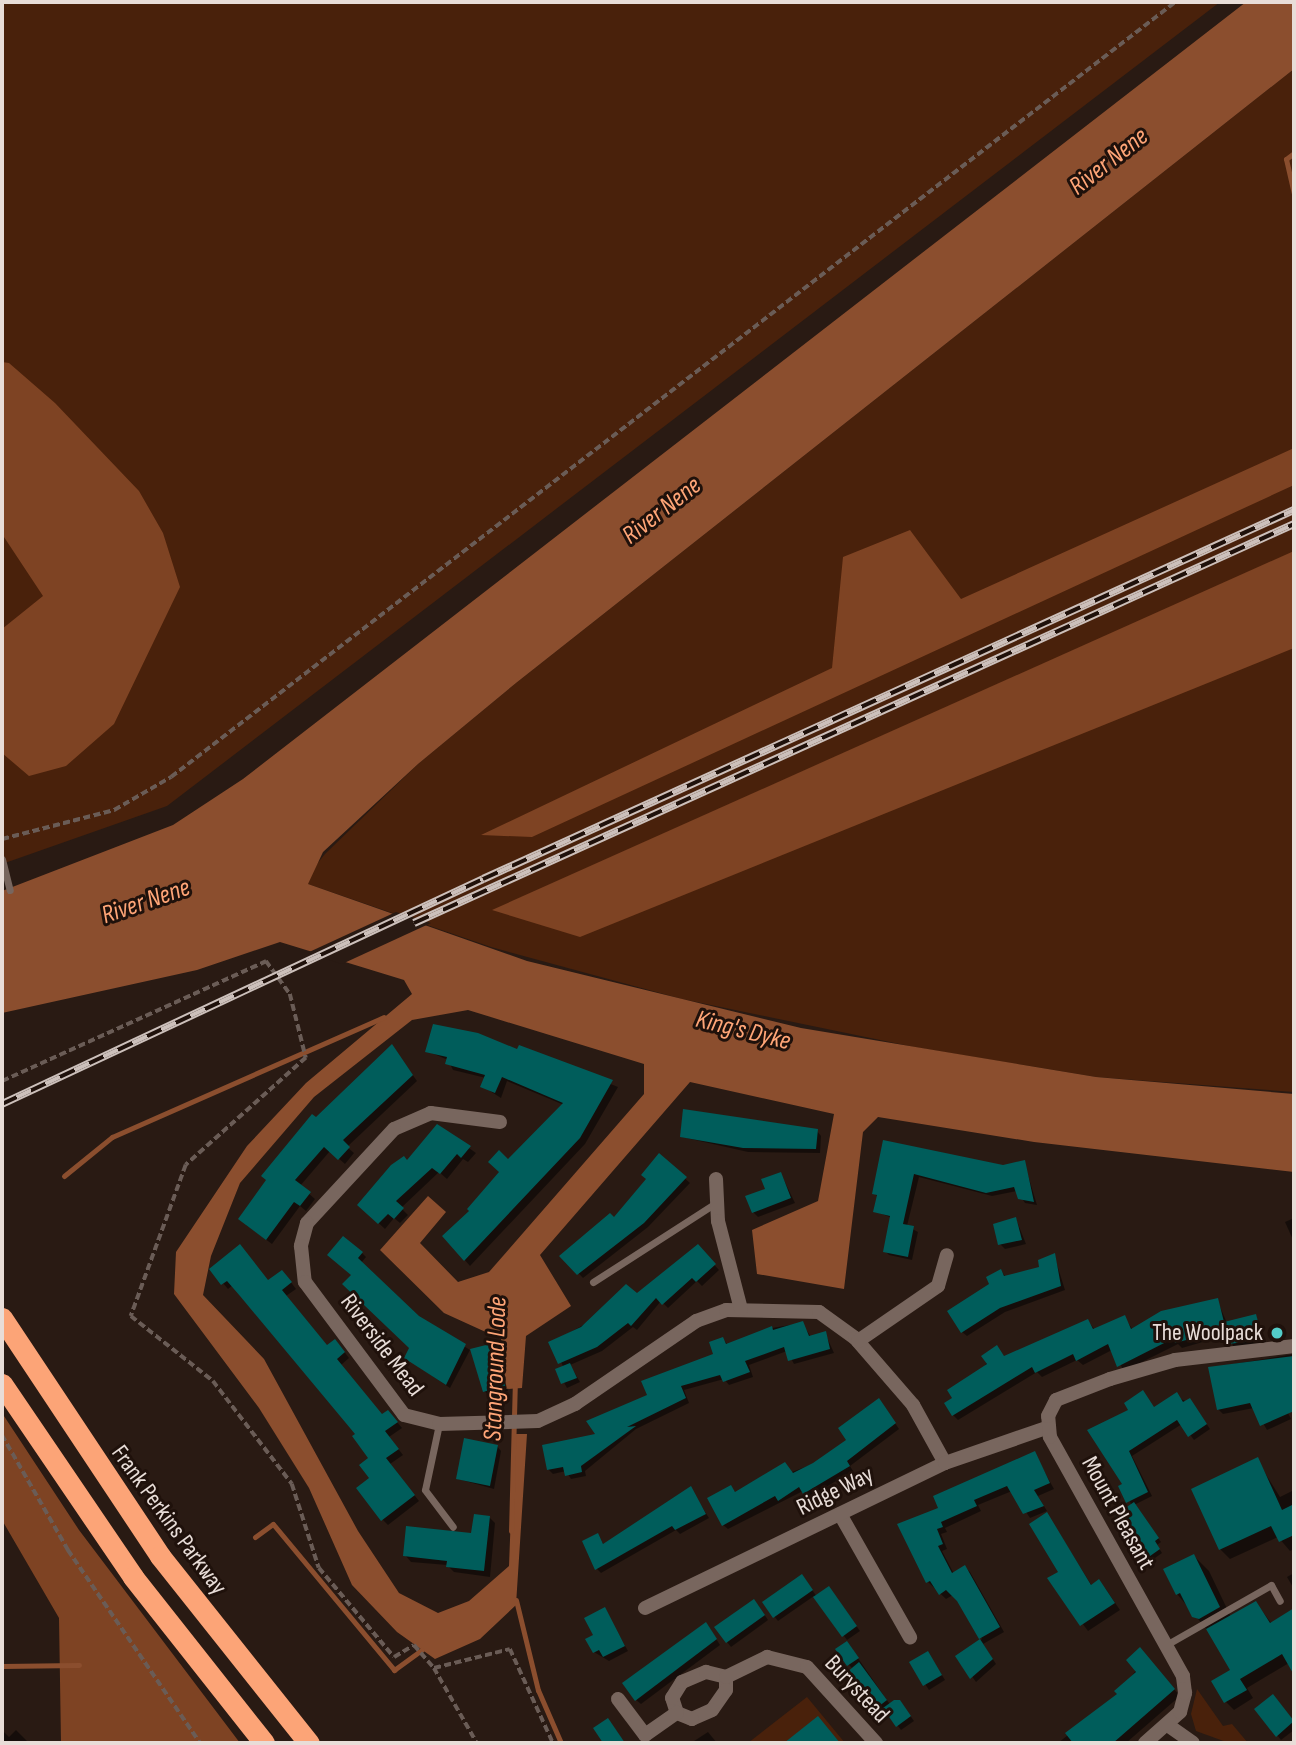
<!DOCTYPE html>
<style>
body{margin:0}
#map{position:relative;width:1296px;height:1745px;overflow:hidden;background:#291a13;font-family:"Sofia Sans Condensed",sans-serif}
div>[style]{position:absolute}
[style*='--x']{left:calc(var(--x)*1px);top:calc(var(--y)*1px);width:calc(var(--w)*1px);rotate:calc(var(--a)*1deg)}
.green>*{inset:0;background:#49210b}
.forest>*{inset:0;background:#7e4323}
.water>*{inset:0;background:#8b4e2e}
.pier>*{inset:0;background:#291a13}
.shadow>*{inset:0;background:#0007}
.stream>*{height:5px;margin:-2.5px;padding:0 2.5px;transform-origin:2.5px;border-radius:2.5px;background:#8b4e2e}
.building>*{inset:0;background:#005d5b}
.path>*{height:3.5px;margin-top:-1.75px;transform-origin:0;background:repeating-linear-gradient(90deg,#6a5c56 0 7px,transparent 0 10.5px)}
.lane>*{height:7px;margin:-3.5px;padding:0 3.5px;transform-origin:3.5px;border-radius:3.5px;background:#78665e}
.street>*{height:14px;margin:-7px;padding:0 7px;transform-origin:7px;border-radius:7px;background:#78665e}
.highway>*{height:21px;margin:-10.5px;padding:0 10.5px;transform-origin:10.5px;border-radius:10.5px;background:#fca477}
.rail>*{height:8px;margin-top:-4px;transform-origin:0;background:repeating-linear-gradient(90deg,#1f110b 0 16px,#ccc0bb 0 32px);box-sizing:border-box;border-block:2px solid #ccc0bb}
.dots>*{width:19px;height:19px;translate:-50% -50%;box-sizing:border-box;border:4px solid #1f110b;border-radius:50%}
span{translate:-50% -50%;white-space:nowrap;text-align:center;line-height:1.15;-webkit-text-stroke:6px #1f110b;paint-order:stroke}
.poi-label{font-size:24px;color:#e8ddd8}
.right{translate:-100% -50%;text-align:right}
.street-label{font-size:24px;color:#e8ddd8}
.water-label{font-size:26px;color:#ffa577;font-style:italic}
.frame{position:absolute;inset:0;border:4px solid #e8ddd8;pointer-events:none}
</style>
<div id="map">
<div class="green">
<div style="clip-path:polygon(2px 2px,1220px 2px,167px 806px,2px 864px)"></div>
<div style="clip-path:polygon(1294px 69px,1294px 1092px,1096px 1077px,914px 1047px,682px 999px,491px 947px,308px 884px,308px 875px,325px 854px,418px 764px,516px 683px)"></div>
<div style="clip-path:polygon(1197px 1689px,1223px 1726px,1232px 1724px,1248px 1743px,1229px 1743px,1196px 1731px,1191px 1714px)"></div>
<div style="clip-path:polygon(807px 1697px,845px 1743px,748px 1743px)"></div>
</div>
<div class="forest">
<div style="clip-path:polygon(2px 362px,9px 363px,55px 403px,139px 491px,163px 533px,180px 587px,114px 724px,66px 766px,29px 776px,2px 753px,2px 629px,43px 596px,2px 534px)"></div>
<div style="clip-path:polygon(1294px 448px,1294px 485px,532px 837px,481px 835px,832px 668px,843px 557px,910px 530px,961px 599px)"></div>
<div style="clip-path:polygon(1294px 551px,1294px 648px,580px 937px,492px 910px)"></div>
<div style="clip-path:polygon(2px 1413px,79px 1530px,240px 1743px,61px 1743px,59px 1618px,2px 1520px)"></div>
</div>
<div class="water">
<div style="clip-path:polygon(1246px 2px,1294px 2px,1294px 69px,516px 683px,418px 764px,323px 852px,308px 884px,527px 961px,801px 1028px,1096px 1077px,1294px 1094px,1294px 1172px,1034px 1142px,878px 1117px,863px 1132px,844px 1289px,757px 1274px,752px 1230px,818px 1201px,834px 1114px,690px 1082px,540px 1255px,571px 1306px,526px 1336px,522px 1388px,506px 1389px,501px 1339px,444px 1313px,380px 1250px,428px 1196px,446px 1212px,420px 1243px,458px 1282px,489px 1272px,644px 1094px,644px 1064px,468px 1010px,412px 1020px,314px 1097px,240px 1183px,211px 1256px,203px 1295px,264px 1359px,358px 1531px,399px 1593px,438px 1613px,469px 1601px,509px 1566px,514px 1434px,527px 1434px,516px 1605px,480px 1639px,435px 1659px,397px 1632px,352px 1585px,309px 1488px,259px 1408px,174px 1294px,176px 1252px,247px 1146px,306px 1083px,412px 994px,404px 980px,280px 942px,197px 970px,2px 1013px,2px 891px,173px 825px,243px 779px)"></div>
</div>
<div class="pier">
<div style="clip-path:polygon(396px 912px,431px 923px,342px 964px,307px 953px)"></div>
</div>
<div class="shadow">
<div style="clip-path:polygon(392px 1046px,417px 1081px,347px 1147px,354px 1153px,345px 1164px,330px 1151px,300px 1186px,315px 1199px,306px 1211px,300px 1206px,272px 1244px,246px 1225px,316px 1119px)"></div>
<div style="clip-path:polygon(520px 1047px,618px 1087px,585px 1144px,470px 1266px,444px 1236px,472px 1212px,508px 1161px,564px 1105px,507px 1081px,501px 1098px,482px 1086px,486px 1078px,453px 1070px,448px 1060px,427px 1051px,518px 1051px)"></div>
<div style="clip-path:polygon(438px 1126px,476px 1153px,468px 1162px,463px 1159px,447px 1179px,439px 1172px,401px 1208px,408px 1215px,400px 1223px,394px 1218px,385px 1229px,359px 1205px,408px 1162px)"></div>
<div style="clip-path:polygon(817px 1131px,821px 1136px,820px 1153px,748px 1152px,682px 1137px)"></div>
<div style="clip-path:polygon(884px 1142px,1003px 1166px,1024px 1162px,1037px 1205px,1025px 1203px,1017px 1191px,992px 1196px,919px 1177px,907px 1226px,918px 1232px,912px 1260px,889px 1255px,885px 1251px,892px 1218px,875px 1211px,878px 1197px,874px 1193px)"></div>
<div style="clip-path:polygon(660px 1156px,690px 1183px,648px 1227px,583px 1278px,562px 1256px,614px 1219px,648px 1180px)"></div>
<div style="clip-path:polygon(781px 1174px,795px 1203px,758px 1217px,753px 1212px)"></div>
<div style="clip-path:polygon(1294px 1218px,1294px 1242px,1285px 1222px)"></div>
<div style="clip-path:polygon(1016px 1219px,1026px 1244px,1005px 1249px,1000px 1244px)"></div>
<div style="clip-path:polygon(698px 1247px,719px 1270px,702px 1286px,697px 1281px,668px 1308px,661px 1301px,637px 1330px,633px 1327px,602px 1351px,570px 1365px,580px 1382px,567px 1388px,557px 1370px,564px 1368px,551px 1343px,637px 1295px)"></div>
<div style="clip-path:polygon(362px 1253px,366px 1257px,361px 1263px,418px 1317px,470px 1350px,450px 1388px,406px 1358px,411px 1348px,353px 1275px,334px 1259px)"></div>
<div style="clip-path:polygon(1054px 1255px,1065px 1290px,1005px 1312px,967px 1336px,962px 1332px,1001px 1271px,1006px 1277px,1041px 1269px)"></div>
<div style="clip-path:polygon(211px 1269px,269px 1282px,287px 1277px,296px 1289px,286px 1296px,328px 1347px,340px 1346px,349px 1358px,341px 1365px,382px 1416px,393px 1417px,402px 1428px,389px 1437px,403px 1455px,390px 1464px,419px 1501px,388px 1525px,383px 1520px,358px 1489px,371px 1478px,371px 1458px,358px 1434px,233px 1285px,228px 1289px)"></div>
<div style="clip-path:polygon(1217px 1300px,1227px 1323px,1256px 1316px,1267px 1345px,1235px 1349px,1227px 1335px,1182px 1348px,1178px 1344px,1124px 1371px,1112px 1350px,1083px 1365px,1077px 1360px,1042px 1377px,1037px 1372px,958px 1420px,953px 1415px,997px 1347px,1005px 1358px,1088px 1321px,1095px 1330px,1124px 1317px,1133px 1330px)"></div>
<div style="clip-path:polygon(802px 1323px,811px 1337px,825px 1333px,834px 1353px,794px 1364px,787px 1351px,749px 1365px,753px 1377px,729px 1385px,724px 1379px,684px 1390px,689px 1403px,636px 1429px,585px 1471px,586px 1476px,571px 1479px,566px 1471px,553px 1474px,548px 1469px,715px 1355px,723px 1339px,728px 1345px,772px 1328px)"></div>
<div style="clip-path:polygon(494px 1345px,508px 1391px,489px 1395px,484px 1391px)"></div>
<div style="clip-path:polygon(1294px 1354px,1294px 1389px,1278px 1392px,1291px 1419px,1267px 1430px,1254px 1408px,1223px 1414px,1218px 1409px,1210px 1368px)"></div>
<div style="clip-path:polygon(1181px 1399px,1194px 1405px,1210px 1429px,1194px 1440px,1182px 1424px,1132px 1456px,1152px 1496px,1134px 1505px,1161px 1542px,1157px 1545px,1162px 1553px,1148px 1563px,1125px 1484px,1090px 1430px)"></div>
<div style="clip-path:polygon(883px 1405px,899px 1429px,850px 1466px,853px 1471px,809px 1497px,803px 1491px,728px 1529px,723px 1525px,731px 1487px,736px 1493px,813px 1464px,848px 1441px)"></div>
<div style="clip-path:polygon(497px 1446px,501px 1451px,494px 1489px,458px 1479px)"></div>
<div style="clip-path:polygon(1034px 1453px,1054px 1489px,1038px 1496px,1047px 1511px,1030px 1518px,1012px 1491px,978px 1505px,981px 1511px,945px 1528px,947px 1532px,941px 1534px,947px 1549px,942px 1551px,954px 1574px,965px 1567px,970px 1572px,1004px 1632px,983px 1644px,996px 1664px,976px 1682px,957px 1656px,982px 1639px,958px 1600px,953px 1595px,946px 1599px,928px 1582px,899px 1525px,941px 1509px)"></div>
<div style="clip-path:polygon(1257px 1460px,1280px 1497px,1294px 1490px,1294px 1549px,1290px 1551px,1278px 1537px,1230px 1559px,1220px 1549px)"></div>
<div style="clip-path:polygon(690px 1488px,709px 1518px,680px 1534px,676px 1530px,601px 1573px,597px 1569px,598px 1535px,604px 1545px)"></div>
<div style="clip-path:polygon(1047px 1514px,1092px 1586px,1105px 1588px,1120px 1610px,1088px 1631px,1049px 1579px,1060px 1572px)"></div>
<div style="clip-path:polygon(489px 1517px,495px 1523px,490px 1577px,454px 1572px,447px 1565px,411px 1562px,405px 1555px,473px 1535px)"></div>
<div style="clip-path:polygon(1194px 1556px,1209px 1571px,1231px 1617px,1256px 1603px,1272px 1624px,1294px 1610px,1294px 1670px,1289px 1663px,1247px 1688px,1253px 1698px,1234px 1710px,1226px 1702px,1232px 1670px,1209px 1632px,1177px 1594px,1166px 1570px)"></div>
<div style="clip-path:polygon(1294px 1573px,1294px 1589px,1287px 1577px)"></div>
<div style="clip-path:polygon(806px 1581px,817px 1597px,833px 1593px,860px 1631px,847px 1640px,814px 1596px,778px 1621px,774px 1616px)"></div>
<div style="clip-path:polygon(758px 1605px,768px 1620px,731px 1647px,727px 1642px)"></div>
<div style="clip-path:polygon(604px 1609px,628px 1651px,609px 1661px,594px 1652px)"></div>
<div style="clip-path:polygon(710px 1629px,720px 1645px,641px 1704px,636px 1700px)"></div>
<div style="clip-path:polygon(851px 1648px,891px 1706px,904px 1707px,914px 1721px,901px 1730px,885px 1709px,880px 1713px,875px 1709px,849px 1673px,853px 1669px,849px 1665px)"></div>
<div style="clip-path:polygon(928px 1653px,945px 1680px,929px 1690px,911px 1663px)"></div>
<div style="clip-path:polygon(1146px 1656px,1180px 1696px,1126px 1743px,1058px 1743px,1119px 1694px)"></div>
<div style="clip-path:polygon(1277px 1701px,1294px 1722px,1294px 1730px,1281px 1740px,1257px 1710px)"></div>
<div style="clip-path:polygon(2px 1730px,9px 1737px,16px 1730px,29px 1743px,2px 1743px)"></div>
<div style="clip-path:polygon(708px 1732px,717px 1743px,691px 1743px)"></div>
</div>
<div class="stream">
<div style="--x:1294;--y:153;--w:10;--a:143"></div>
<div style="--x:1286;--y:159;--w:35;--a:77"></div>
<div style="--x:64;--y:1176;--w:62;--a:-39.1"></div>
<div style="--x:112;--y:1137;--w:297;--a:-23.8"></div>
<div style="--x:511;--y:1531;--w:148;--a:-88.5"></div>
<div style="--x:255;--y:1537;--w:22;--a:-36"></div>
<div style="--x:273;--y:1524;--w:190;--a:50.3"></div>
<div style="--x:394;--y:1670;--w:34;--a:-36"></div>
<div style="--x:516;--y:1600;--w:93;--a:76.3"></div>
<div style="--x:538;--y:1690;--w:58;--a:66.5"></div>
<div style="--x:2;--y:1666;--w:77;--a:-0.7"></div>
</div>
<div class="building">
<div style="clip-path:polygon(433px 1024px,478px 1033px,517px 1049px,519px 1045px,613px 1080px,580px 1138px,464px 1261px,442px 1236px,469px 1211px,467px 1209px,499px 1172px,488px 1162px,499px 1150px,508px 1159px,563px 1103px,502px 1077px,495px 1093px,480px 1087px,485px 1075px,445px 1064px,447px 1057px,425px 1052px)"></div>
<div style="clip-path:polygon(392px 1044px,413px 1075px,343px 1140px,350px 1147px,338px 1160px,324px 1147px,295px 1180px,311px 1192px,300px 1206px,294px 1202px,266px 1240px,238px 1219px,266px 1180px,261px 1176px,312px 1114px,316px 1117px)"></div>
<div style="clip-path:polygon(683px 1109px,818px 1129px,816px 1149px,743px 1148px,680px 1137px)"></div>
<div style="clip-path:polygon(437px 1124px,471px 1146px,461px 1158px,457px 1154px,440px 1174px,432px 1168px,396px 1201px,404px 1208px,394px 1219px,388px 1214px,378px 1224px,357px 1205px,391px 1165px,404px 1156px,407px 1160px)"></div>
<div style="clip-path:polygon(883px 1140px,1003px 1165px,1025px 1160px,1034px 1202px,1018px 1199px,1014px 1187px,986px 1193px,914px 1174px,903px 1224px,914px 1226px,908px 1257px,883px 1252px,890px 1216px,873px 1212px,877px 1195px,872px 1194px)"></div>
<div style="clip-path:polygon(659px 1153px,687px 1177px,644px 1223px,577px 1275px,559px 1256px,610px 1213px,614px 1217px,646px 1179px,641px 1175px)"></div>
<div style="clip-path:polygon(781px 1172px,791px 1198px,752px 1213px,745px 1196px,765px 1189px,761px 1179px)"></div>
<div style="clip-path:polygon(1016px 1217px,1022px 1240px,998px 1245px,993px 1224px)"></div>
<div style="clip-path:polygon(343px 1236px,363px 1252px,358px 1258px,419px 1316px,466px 1344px,446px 1385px,404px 1358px,409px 1348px,342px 1284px,351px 1275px,327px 1255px)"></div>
<div style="clip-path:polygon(240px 1244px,268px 1280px,282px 1270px,292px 1282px,282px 1290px,327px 1345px,335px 1339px,345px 1352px,337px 1359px,382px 1414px,388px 1410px,398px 1422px,385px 1431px,399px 1449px,386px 1458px,415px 1495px,381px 1521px,356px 1488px,369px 1478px,359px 1465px,368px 1458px,352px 1436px,355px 1434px,240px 1296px,227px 1281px,221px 1285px,209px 1269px)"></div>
<div style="clip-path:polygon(698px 1244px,716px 1264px,696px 1282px,692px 1278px,662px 1305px,656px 1298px,631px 1326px,628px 1323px,597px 1347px,558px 1364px,548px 1342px,581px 1327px,626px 1284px,637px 1293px)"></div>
<div style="clip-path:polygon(1055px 1253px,1061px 1286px,1000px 1308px,961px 1333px,947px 1311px,989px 1284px,986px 1277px,1001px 1269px,1004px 1276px,1039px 1267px,1038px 1260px)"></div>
<div style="clip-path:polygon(1218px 1298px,1224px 1322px,1256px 1314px,1263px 1340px,1228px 1344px,1224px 1330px,1175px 1343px,1174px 1338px,1117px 1367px,1108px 1344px,1076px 1361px,1073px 1354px,1035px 1373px,1032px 1367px,952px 1416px,944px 1403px,952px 1398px,947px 1390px,987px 1364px,981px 1356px,997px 1345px,1004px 1356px,1088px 1319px,1093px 1329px,1125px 1315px,1131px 1329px,1161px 1311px)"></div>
<div style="clip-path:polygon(803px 1321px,809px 1336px,826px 1331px,830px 1349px,788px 1361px,784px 1347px,745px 1361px,750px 1372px,723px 1382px,720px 1375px,681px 1386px,686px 1398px,627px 1427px,636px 1426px,581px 1466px,582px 1472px,565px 1476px,563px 1467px,547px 1470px,542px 1445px,595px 1434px,586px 1421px,647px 1395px,641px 1381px,713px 1354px,709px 1342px,723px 1337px,726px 1344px,772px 1326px,773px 1330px)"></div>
<div style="clip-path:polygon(494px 1343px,505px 1386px,483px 1392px,470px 1349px)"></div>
<div style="clip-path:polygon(1294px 1356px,1294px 1411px,1260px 1426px,1250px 1403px,1217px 1410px,1208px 1367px)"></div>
<div style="clip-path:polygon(570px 1363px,577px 1378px,561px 1384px,555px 1369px)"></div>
<div style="clip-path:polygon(1143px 1390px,1154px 1407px,1177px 1392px,1183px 1402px,1190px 1398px,1207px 1424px,1188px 1437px,1177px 1420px,1129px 1451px,1148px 1492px,1126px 1503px,1118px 1486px,1122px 1484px,1087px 1430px,1128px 1410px,1124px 1403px)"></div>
<div style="clip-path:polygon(879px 1398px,896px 1423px,847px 1461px,850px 1466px,803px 1494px,799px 1487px,778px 1501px,775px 1496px,722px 1526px,707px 1498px,731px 1485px,735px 1492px,785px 1462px,793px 1473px,813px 1463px,846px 1440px,838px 1428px)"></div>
<div style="clip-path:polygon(464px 1438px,498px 1445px,490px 1486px,456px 1479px)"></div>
<div style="clip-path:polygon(1035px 1451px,1050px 1483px,1034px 1490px,1044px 1506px,1023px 1514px,1007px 1486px,974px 1500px,977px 1506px,941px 1522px,943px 1527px,937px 1529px,943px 1544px,938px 1546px,952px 1573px,965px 1565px,1000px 1627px,979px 1639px,957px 1601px,946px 1590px,939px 1595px,930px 1581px,926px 1583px,897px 1524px,938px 1508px,933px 1496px)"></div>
<div style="clip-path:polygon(1258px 1457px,1282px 1510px,1294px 1504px,1294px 1535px,1279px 1542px,1271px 1526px,1219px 1550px,1191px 1489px)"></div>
<div style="clip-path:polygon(691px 1486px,706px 1514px,675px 1530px,672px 1526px,595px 1570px,582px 1541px,598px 1533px,603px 1544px)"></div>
<div style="clip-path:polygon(1134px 1502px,1159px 1538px,1155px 1541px,1160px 1549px,1143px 1561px,1115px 1515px)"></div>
<div style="clip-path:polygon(1047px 1512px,1091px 1585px,1099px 1579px,1115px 1603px,1080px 1626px,1047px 1578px,1058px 1572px,1029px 1524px)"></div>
<div style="clip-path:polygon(474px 1514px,490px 1516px,484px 1571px,446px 1567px,447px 1561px,403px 1556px,406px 1526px,471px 1533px)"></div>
<div style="clip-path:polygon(1194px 1554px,1220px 1607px,1199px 1619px,1192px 1617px,1180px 1593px,1176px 1595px,1163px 1569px)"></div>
<div style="clip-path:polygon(802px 1574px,813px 1590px,773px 1618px,762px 1602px)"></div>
<div style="clip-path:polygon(829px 1586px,857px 1626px,842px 1637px,813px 1597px)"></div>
<div style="clip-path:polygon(754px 1599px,765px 1615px,726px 1643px,714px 1627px)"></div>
<div style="clip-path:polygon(1256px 1601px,1270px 1623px,1294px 1608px,1294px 1675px,1282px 1654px,1240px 1679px,1247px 1690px,1224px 1703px,1211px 1681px,1230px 1670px,1206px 1629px)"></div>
<div style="clip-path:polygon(605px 1607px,625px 1646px,603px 1657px,599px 1650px,593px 1653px,585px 1639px,593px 1635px,584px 1618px)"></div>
<div style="clip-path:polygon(706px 1622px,717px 1639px,635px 1701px,622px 1683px)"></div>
<div style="clip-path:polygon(980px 1639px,993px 1659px,970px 1679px,955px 1656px)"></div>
<div style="clip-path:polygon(847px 1641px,859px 1658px,847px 1666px,835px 1649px)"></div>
<div style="clip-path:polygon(1140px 1647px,1175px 1689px,1113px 1743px,1073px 1743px,1065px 1733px,1117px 1694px,1114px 1691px,1136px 1672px,1126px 1660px)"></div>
<div style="clip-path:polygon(928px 1651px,942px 1675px,923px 1686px,909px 1662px)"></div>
<div style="clip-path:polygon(859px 1662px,887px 1700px,874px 1710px,846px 1673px)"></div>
<div style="clip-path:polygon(1273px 1694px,1294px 1721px,1276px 1737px,1254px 1709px)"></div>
<div style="clip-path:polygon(894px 1700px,900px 1700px,911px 1716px,896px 1727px,883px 1708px)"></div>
<div style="clip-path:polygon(818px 1716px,840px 1743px,784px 1743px)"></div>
<div style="clip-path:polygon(608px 1718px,625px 1743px,603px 1743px,593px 1728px)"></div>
</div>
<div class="path">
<div style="--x:2;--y:839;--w:116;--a:-14.5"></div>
<div style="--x:114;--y:810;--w:66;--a:-30.1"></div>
<div style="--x:171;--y:777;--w:1268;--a:-37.66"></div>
<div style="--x:2;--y:1081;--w:290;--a:-24.4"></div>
<div style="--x:266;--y:961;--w:41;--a:54"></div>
<div style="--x:290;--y:994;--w:66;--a:76"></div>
<div style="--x:306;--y:1058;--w:161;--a:138.3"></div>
<div style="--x:186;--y:1165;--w:161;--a:110"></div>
<div style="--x:131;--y:1316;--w:105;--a:38.4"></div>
<div style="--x:213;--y:1381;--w:130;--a:52.5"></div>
<div style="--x:292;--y:1484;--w:88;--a:72.2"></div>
<div style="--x:319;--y:1568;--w:116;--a:49.9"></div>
<div style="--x:394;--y:1657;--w:23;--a:-31"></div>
<div style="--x:414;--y:1645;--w:30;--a:49"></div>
<div style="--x:434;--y:1668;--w:78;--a:-14"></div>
<div style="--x:510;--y:1649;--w:103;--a:65.4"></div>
<div style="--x:2;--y:1435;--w:133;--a:60.1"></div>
<div style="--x:68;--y:1550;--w:234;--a:55.6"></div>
<div style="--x:434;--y:1668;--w:86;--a:60.2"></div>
</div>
<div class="lane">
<div style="--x:2;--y:859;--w:32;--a:76"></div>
<div style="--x:593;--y:1282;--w:148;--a:-32.8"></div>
<div style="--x:439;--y:1424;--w:67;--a:102"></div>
<div style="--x:425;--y:1490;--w:46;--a:52.9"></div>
<div style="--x:1166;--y:1645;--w:121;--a:-29.7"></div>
<div style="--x:1271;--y:1585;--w:18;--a:61"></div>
</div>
<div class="street">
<div style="--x:500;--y:1122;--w:70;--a:-172.6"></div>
<div style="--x:431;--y:1113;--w:40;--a:156.6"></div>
<div style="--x:394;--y:1129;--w:128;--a:132.8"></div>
<div style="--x:307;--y:1223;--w:24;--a:105"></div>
<div style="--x:301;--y:1246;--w:36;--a:84"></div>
<div style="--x:305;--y:1282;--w:166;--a:53.3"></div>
<div style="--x:404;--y:1415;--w:36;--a:14"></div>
<div style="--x:439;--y:1424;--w:99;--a:-1.7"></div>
<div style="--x:538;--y:1421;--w:41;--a:-24.7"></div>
<div style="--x:575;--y:1404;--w:147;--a:-34.4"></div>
<div style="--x:696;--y:1321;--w:32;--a:-20"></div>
<div style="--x:726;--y:1310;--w:93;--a:1.2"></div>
<div style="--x:819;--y:1312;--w:44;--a:35.8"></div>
<div style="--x:855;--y:1338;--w:89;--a:49.1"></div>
<div style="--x:913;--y:1405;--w:66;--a:61.1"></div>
<div style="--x:716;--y:1179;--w:42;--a:87.3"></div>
<div style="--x:718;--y:1221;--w:91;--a:75.4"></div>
<div style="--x:858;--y:1341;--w:97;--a:-34.5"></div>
<div style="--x:938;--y:1286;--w:32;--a:-74"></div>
<div style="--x:840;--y:1514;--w:142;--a:60.4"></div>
<div style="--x:645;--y:1608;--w:333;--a:-25.8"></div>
<div style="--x:945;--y:1463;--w:110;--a:-19.1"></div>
<div style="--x:726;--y:1677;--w:13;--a:90"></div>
<div style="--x:726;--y:1690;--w:24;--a:125"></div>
<div style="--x:712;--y:1710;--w:22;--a:156"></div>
<div style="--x:692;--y:1719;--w:16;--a:-158"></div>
<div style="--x:677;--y:1713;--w:16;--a:-108"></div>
<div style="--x:672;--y:1698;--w:19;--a:-58"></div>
<div style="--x:682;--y:1682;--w:26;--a:-23"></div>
<div style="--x:706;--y:1672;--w:21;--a:14"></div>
<div style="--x:726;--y:1677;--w:46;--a:-26"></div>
<div style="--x:767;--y:1657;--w:41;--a:14"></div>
<div style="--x:807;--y:1667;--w:103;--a:47.8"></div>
<div style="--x:618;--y:1699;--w:45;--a:53.1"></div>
<div style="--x:645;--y:1735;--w:39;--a:-35"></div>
<div style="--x:1169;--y:1726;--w:29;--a:35"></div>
<div style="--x:1145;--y:1743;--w:47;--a:-41.5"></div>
<div style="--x:1180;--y:1712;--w:20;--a:-75"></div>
<div style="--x:1185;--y:1693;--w:17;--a:-97"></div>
<div style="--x:1183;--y:1676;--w:274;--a:-119.1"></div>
<div style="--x:1050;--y:1437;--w:21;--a:-95"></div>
<div style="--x:1048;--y:1416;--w:18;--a:-63"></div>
<div style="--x:1056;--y:1400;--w:58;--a:-21.3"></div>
<div style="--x:1110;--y:1379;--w:68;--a:-16.3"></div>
<div style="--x:1175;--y:1360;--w:120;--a:-6.7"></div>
</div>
<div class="highway">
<div style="--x:2;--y:1318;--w:286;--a:56.4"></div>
<div style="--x:160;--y:1556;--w:239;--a:51.5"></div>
<div style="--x:2;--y:1384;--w:233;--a:55.8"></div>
<div style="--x:133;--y:1577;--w:211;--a:51.7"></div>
</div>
<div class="rail">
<div style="--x:414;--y:923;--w:966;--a:-24.39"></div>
<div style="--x:2;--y:1104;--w:531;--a:-25.07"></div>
<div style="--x:483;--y:879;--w:891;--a:-24.47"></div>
</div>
<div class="dots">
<div style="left:1277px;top:1333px;background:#53cdc9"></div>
</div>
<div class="poi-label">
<span class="right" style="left:1263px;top:1333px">The Woolpack</span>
</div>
<div class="street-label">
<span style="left:382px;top:1345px;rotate:53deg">Riverside Mead</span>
<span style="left:835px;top:1491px;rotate:-26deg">Ridge Way</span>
<span style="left:1118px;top:1513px;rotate:61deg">Mount Pleasant</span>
<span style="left:169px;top:1520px;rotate:54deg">Frank Perkins Parkway</span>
<span style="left:857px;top:1689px;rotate:47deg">Burystead</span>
</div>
<div class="water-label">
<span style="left:1109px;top:162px;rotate:-38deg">River Nene</span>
<span style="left:662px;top:511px;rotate:-38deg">River Nene</span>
<span style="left:146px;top:902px;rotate:-19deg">River Nene</span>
<span style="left:743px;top:1031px;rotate:14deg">King's Dyke</span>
<span style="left:496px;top:1369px;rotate:-88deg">Stanground Lode</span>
</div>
<div class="frame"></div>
</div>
